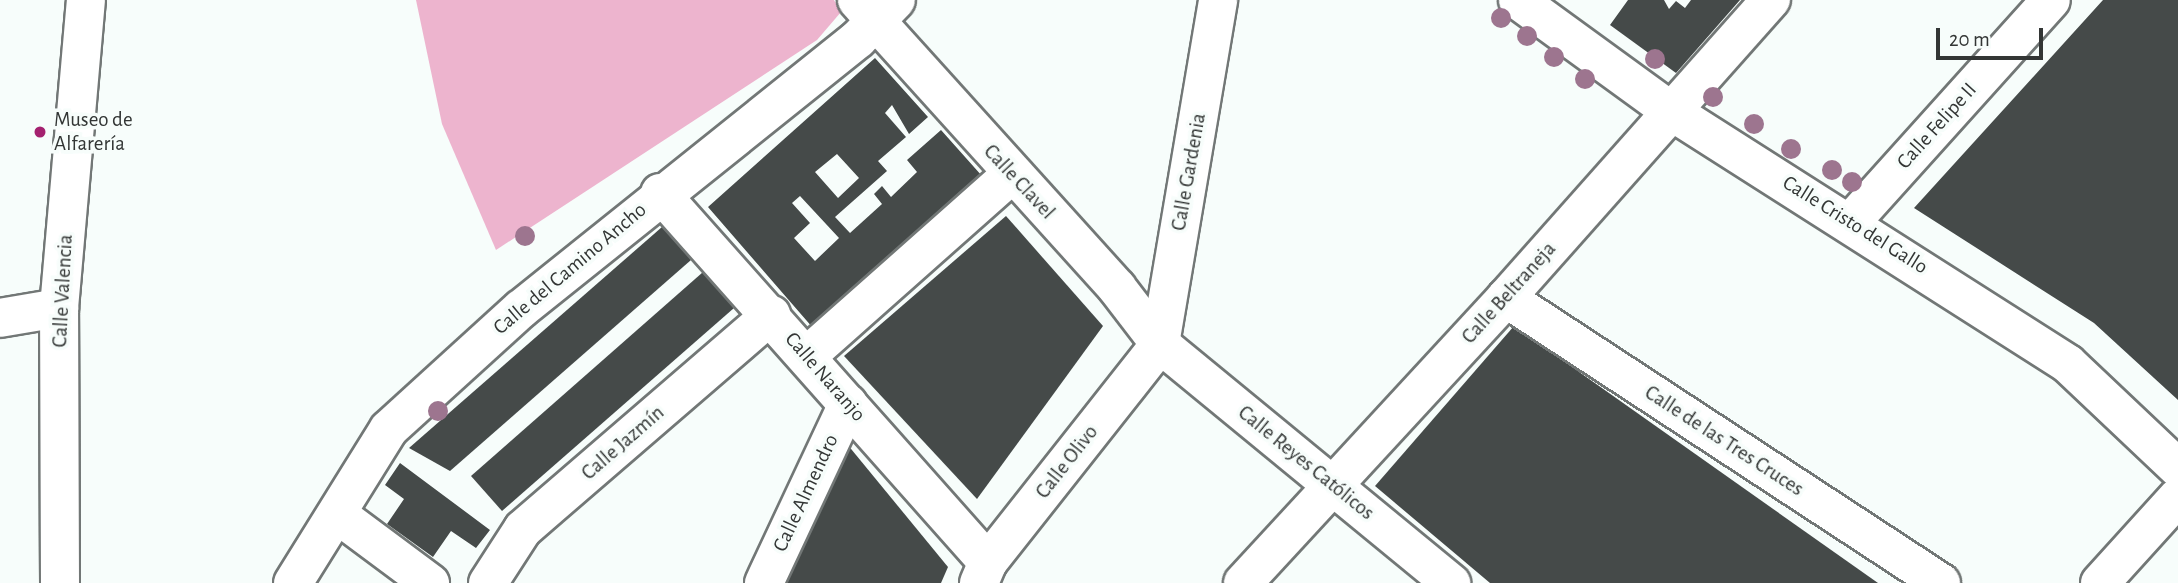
<!DOCTYPE html>
<meta charset="utf-8">
<style>
body{margin:0}
#map{position:relative;width:2178px;height:583px;overflow:hidden;background:#f7fdfb;font-family:"Alegreya Sans",sans-serif}
div>[style]{position:absolute}
[style*='--x']{left:calc(var(--x)*1px);top:calc(var(--y)*1px);width:calc(var(--w)*1px);rotate:calc(var(--a)*1deg)}
.green>*{inset:0;background:#edb4ce}
.building>*{inset:0;background:#454a49}
.roads{filter:drop-shadow(2px 0 #727776) drop-shadow(-2px 0 #727776) drop-shadow(0 2px #727776) drop-shadow(0 -2px #727776)}
.minor>*{height:38px;margin:-19px;padding:0 19px;transform-origin:19px;border-radius:19px;background:#fff}
.trees>*{width:20px;height:20px;margin:-10px;border-radius:50%;background:#9d758f}
.dots>*{width:19px;height:19px;translate:-50% -50%;box-sizing:border-box;border:4px solid #f7fdfb;border-radius:50%}
span{translate:-50% -50%;white-space:nowrap;text-align:center;line-height:1.15;-webkit-text-stroke:7px #f7fdfb;paint-order:stroke}
.poi-label{font-size:21px;color:#333635}
.left{translate:0 -50%;text-align:left}
.street-label{font-size:21px;color:#333635}
.scale{position:absolute;left:1936px;top:28px;width:107px;height:32px;box-sizing:border-box;border:4px solid #333635;border-top:0;padding-left:9px;font-size:21px;line-height:24px;white-space:nowrap;color:#333635;-webkit-text-stroke:5px #f7fdfb;paint-order:stroke}
</style>
<div id="map">
<div class="green">
<div style="clip-path:polygon(416px 0,834px 0,841px 12px,817px 40px,496px 250px,442px 124px)"></div>
</div>
<div class="building">
<div style="clip-path:polygon(1628px 0,1664px 0,1669px 9px,1676px 1px,1685px 8px,1691px 0,1740px 0,1676px 73px,1610px 25px)"></div>
<div style="clip-path:polygon(2103px 0,2178px 0,2178px 400px,2094px 323px,1914px 208px)"></div>
<div style="clip-path:polygon(evenodd,875px 58px,928px 117px,909px 134px,892px 105px,885px 113px,906px 137px,878px 161px,887px 171px,835px 217px,850px 233px,882px 204px,874px 194px,882px 186px,891px 197px,917px 172px,907px 160px,941px 130px,982px 176px,813px 328px,708px 207px,875px 58px,837px 154px,859px 178px,838px 198px,815px 172px,837px 154px,875px 58px,800px 196px,839px 238px,815px 261px,794px 238px,810px 223px,792px 203px,800px 196px)"></div>
<div style="clip-path:polygon(1006px 216px,1103px 326px,977px 499px,844px 356px)"></div>
<div style="clip-path:polygon(670px 220px,699px 253px,450px 471px,409px 448px)"></div>
<div style="clip-path:polygon(711px 265px,742px 301px,502px 511px,471px 476px)"></div>
<div style="clip-path:polygon(1514px 326px,1878px 583px,1490px 583px,1375px 486px)"></div>
<div style="clip-path:polygon(847px 444px,948px 567px,941px 583px,784px 583px)"></div>
<div style="clip-path:polygon(400px 463px,490px 530px,476px 548px,451px 531px,433px 557px,387px 524px,404px 499px,385px 485px)"></div>
</div>
<div class="roads">
<div class="minor">
<div style="--x:857;--y:0;--w:388;--a:47.9"></div>
<div style="--x:1117;--y:288;--w:71;--a:52.5"></div>
<div style="--x:1160;--y:344;--w:377;--a:39.4"></div>
<div style="--x:1518;--y:0;--w:189;--a:36"></div>
<div style="--x:1671;--y:111;--w:471;--a:32.5"></div>
<div style="--x:2068;--y:364;--w:151;--a:43.4"></div>
<div style="--x:660;--y:193;--w:494;--a:48.4"></div>
<div style="--x:1852;--y:221;--w:297;--a:-48"></div>
<div style="--x:1506;--y:298;--w:520;--a:33.23"></div>
<div style="--x:0;--y:318;--w:60;--a:-9.6"></div>
<div style="--x:808;--y:355;--w:273;--a:-41.6"></div>
<div style="--x:337;--y:514;--w:116;--a:36.6"></div>
<div style="--x:60;--y:583;--w:275;--a:-90.2"></div>
<div style="--x:59;--y:308;--w:309;--a:-85"></div>
<div style="--x:293;--y:583;--w:181;--a:-58.1"></div>
<div style="--x:389;--y:429;--w:178;--a:-42.3"></div>
<div style="--x:521;--y:309;--w:432;--a:-38.7"></div>
<div style="--x:858;--y:39;--w:54;--a:-45.7"></div>
<div style="--x:488;--y:583;--w:64;--a:-57.1"></div>
<div style="--x:523;--y:529;--w:328;--a:-40.8"></div>
<div style="--x:764;--y:583;--w:198;--a:-64.9"></div>
<div style="--x:979;--y:583;--w:23;--a:-67"></div>
<div style="--x:988;--y:562;--w:278;--a:-51.7"></div>
<div style="--x:1160;--y:344;--w:349;--a:-80.4"></div>
<div style="--x:1243;--y:583;--w:388;--a:-47.3"></div>
<div style="--x:1506;--y:298;--w:399;--a:-48.4"></div>
<div style="--x:2100;--y:583;--w:116;--a:-47.8"></div>
</div>
</div>
<div class="trees">
<div style="left:1501px;top:18px"></div>
<div style="left:1527px;top:36px"></div>
<div style="left:1554px;top:57px"></div>
<div style="left:1655px;top:59px"></div>
<div style="left:1585px;top:79px"></div>
<div style="left:1713px;top:97px"></div>
<div style="left:1754px;top:124px"></div>
<div style="left:1791px;top:149px"></div>
<div style="left:1832px;top:170px"></div>
<div style="left:1852px;top:182px"></div>
<div style="left:525px;top:236px"></div>
<div style="left:438px;top:411px"></div>
</div>
<div class="dots">
<div style="left:40px;top:132px;background:#a4216f"></div>
</div>
<div class="poi-label">
<span class="left" style="left:54px;top:132px">Museo de<br>Alfarería</span>
</div>
<div class="street-label">
<span style="left:1937px;top:126px;rotate:-48deg">Calle Felipe II</span>
<span style="left:1189px;top:172px;rotate:-80deg">Calle Gardenia</span>
<span style="left:1019px;top:182px;rotate:47deg">Calle Clavel</span>
<span style="left:1855px;top:225px;rotate:32deg">Calle Cristo del Gallo</span>
<span style="left:570px;top:269px;rotate:-40deg">Calle del Camino Ancho</span>
<span style="left:63px;top:291px;rotate:-87deg">Calle Valencia</span>
<span style="left:1509px;top:293px;rotate:-48deg">Calle Beltraneja</span>
<span style="left:825px;top:377px;rotate:49deg">Calle Naranjo</span>
<span style="left:1724px;top:441px;rotate:33deg">Calle de las Tres Cruces</span>
<span style="left:623px;top:443px;rotate:-41deg">Calle Jazmín</span>
<span style="left:1067px;top:462px;rotate:-52deg">Calle Olivo</span>
<span style="left:1306px;top:463px;rotate:39deg">Calle Reyes Católicos</span>
<span style="left:806px;top:493px;rotate:-65deg">Calle Almendro</span>
</div>
<div class="scale">20 m</div>
</div>
